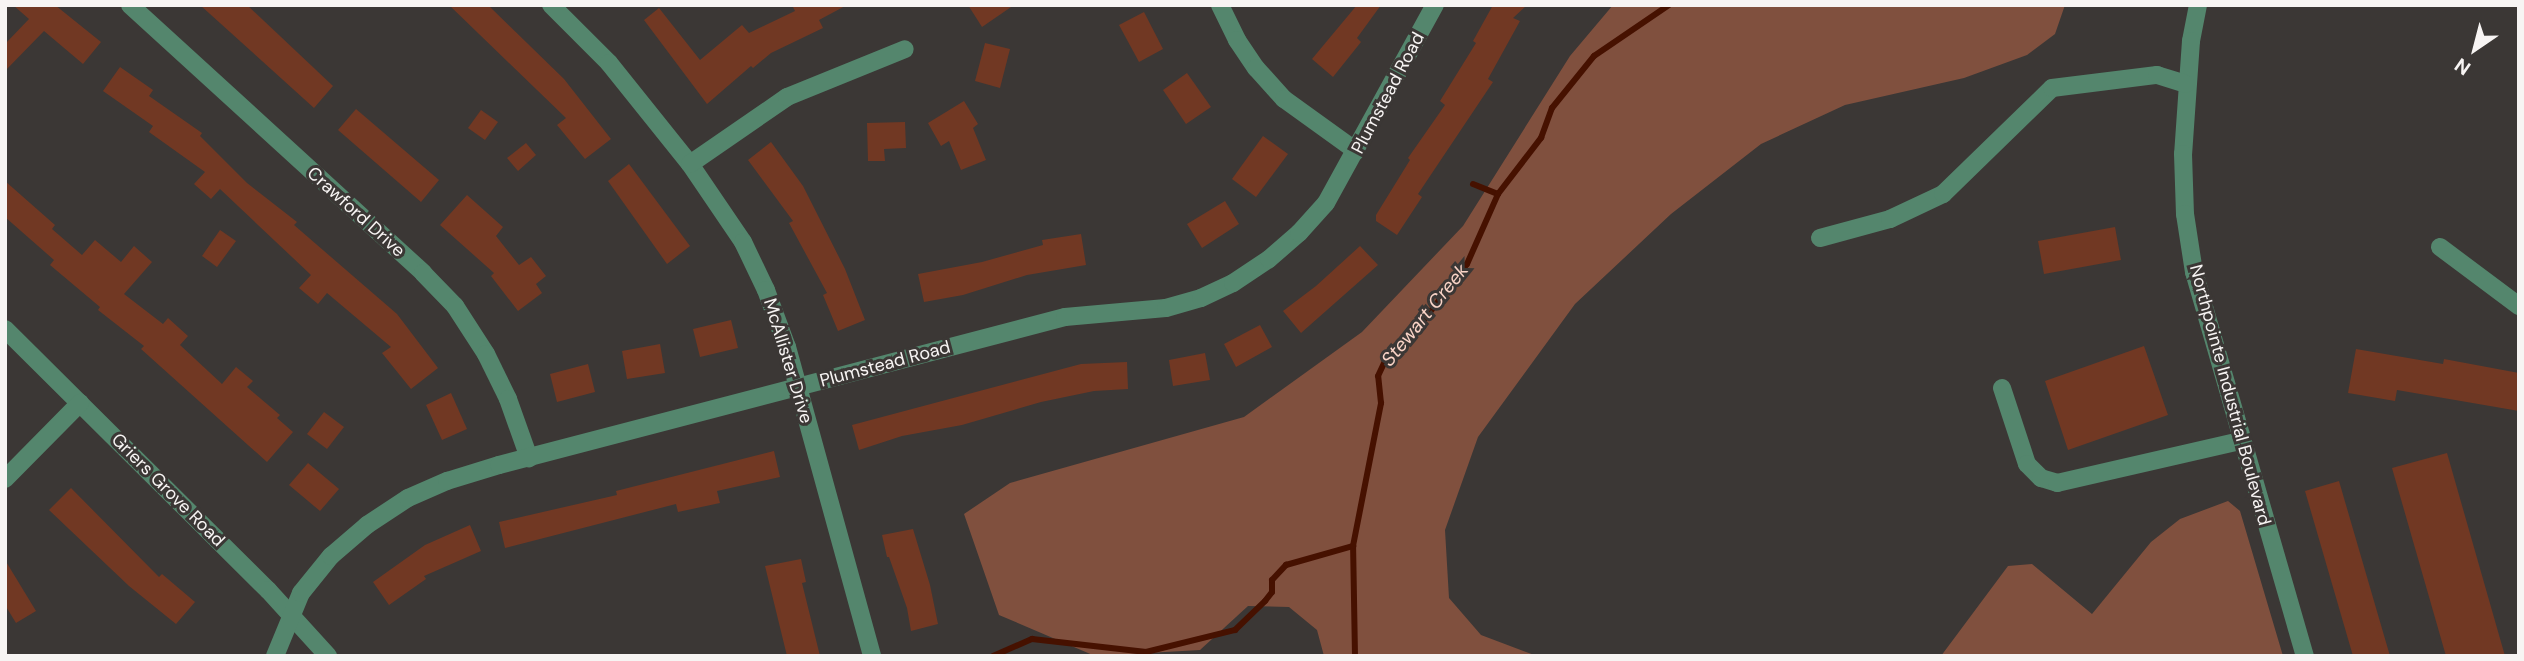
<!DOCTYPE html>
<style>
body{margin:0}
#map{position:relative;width:2524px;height:661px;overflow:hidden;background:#3b3735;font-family:"DM Sans",sans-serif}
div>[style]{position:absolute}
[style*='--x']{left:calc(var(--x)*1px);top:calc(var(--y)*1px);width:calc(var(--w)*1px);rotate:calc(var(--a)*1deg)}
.green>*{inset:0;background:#80503e}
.stream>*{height:6px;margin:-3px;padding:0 3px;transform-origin:3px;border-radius:3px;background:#461100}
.building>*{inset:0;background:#713823}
.minor>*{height:18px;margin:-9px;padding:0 9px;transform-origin:9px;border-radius:9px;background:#54866d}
span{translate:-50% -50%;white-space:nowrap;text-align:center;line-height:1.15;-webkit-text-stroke:6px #3b3735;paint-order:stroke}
.street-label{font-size:18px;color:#f7f4f3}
.water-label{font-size:19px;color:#fad4c7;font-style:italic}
.frame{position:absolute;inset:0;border:7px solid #f7f4f3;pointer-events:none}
.north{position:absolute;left:2440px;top:14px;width:70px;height:70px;-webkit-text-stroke:5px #3b3735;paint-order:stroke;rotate:215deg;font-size:19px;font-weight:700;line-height:28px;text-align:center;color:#f7f4f3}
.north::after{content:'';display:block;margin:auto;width:24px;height:32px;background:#f7f4f3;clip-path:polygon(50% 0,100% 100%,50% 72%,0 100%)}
</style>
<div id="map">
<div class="green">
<div style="clip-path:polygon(1613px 5px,2065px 5px,2055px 34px,2027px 55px,1964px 78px,1845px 105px,1761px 144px,1671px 214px,1575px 304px,1478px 437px,1445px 530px,1449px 598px,1481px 635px,1537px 656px,1324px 656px,1317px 630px,1289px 607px,1248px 606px,1200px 650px,1095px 656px,999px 615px,964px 514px,1010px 483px,1244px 417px,1362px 332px,1463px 226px,1570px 56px)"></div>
<div style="clip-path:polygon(2228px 501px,2240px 511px,2283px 656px,1941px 656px,2008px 566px,2032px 564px,2092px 614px,2151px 542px,2180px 519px)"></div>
</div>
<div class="stream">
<div style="--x:1473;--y:184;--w:27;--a:22"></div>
<div style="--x:993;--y:656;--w:43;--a:-23.6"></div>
<div style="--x:1032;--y:639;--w:115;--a:6.5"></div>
<div style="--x:1146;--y:652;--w:92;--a:-13.9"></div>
<div style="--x:1235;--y:630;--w:42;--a:-44"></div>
<div style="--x:1265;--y:601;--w:11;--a:-52"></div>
<div style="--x:1272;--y:592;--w:12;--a:-90"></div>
<div style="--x:1272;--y:580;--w:21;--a:-47"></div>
<div style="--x:1286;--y:565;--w:70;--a:-15.8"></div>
<div style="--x:1355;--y:656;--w:110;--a:-91"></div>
<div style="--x:1353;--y:546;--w:146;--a:-78.9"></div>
<div style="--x:1381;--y:403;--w:27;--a:-96"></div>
<div style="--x:1378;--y:376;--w:21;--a:-65"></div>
<div style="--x:1387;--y:357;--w:46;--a:-44.1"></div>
<div style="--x:1420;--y:325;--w:77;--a:-52.4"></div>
<div style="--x:1467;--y:264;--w:77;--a:-66.1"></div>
<div style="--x:1498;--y:194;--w:71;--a:-52.5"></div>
<div style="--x:1541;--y:138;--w:32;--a:-70"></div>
<div style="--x:1552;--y:108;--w:67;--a:-51.1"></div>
<div style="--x:1594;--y:56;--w:91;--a:-34.2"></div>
</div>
<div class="building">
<div style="clip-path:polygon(13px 5px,55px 5px,101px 42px,83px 64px,44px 31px,5px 71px,5px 44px,29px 19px)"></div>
<div style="clip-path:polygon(200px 5px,247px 5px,333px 86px,314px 108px)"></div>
<div style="clip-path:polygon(449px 5px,488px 5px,564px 79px,611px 139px,585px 159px,557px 125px,566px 118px)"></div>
<div style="clip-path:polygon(792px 5px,847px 5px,819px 20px,823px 28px,771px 53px,753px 68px,751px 66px,707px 104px,644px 20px,659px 8px,700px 60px,742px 25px,749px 33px,795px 11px)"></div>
<div style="clip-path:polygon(968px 5px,1014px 5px,982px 27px)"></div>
<div style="clip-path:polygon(1357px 5px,1381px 5px,1357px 38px,1361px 42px,1333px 77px,1312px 59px)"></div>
<div style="clip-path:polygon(1493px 5px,1527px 5px,1513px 18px,1520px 21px,1488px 79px,1493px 82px,1418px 194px,1422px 197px,1397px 235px,1376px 221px,1376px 215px,1410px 160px,1408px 158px,1445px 105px,1440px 101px,1476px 43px,1473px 41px)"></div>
<div style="clip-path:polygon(1144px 12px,1163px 49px,1139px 62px,1119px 25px)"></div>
<div style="clip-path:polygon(985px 43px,1010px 49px,1000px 88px,975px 81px)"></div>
<div style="clip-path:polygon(120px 67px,153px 90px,149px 96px,202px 133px,200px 136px,247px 183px,297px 222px,294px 225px,397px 314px,438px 368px,411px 389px,382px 353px,391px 347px,327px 293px,318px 304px,299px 288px,311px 275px,220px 189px,211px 199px,194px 184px,205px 172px,149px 132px,153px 126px,103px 91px)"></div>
<div style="clip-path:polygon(1187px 73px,1211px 107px,1186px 124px,1163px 90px)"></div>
<div style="clip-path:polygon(964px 101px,978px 124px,973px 128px,986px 160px,961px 170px,949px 141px,941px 146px,928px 123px)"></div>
<div style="clip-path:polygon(356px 109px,439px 180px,421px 202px,338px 130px)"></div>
<div style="clip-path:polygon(481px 110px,498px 122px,485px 140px,468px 128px)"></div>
<div style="clip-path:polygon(905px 122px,906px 148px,884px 149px,885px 161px,868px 161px,867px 123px)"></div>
<div style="clip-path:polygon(1263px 136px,1288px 154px,1256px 197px,1232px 179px)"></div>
<div style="clip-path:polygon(771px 142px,803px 186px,845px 269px,865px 320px,838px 331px,823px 295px,827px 293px,789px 223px,793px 221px,748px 160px)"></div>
<div style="clip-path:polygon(526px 143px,536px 155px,518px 171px,507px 158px)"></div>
<div style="clip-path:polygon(629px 164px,690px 246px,667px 264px,608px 181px)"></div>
<div style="clip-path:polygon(5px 181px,55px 225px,52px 229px,82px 255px,95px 240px,121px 262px,134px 246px,152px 262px,124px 294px,163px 324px,168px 318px,188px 336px,180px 345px,222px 384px,236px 367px,253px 381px,247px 387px,280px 415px,277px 418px,293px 432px,267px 462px,141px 349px,144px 346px,98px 310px,100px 307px,50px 265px,54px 260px,5px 217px)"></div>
<div style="clip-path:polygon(467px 195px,503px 227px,496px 236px,519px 265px,531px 257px,546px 276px,536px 284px,542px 293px,518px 311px,491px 276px,494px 273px,440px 225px)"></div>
<div style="clip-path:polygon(1225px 201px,1239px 224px,1202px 248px,1187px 224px)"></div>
<div style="clip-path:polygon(2115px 227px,2121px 260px,2044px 274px,2038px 241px)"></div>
<div style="clip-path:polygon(220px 230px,236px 241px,217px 267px,202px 256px)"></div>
<div style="clip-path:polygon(1081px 234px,1086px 265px,1027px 275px,963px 295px,924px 302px,918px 274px,982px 262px,1043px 245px,1042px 240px)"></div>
<div style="clip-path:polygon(1360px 246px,1378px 265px,1301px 333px,1283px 311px,1316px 286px)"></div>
<div style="clip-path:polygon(731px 320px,738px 348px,700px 357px,693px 329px)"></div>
<div style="clip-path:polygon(1260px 325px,1272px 347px,1236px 367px,1224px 344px)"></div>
<div style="clip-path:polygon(660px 344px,665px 373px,627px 379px,622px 351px)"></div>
<div style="clip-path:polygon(2144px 346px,2168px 415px,2068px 450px,2045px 381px)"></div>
<div style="clip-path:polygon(2356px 349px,2443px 364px,2444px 359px,2519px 373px,2519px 411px,2397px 390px,2395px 401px,2348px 393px)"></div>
<div style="clip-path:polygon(1205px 353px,1210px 380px,1173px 386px,1169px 360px)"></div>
<div style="clip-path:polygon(1127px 362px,1128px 389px,1094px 391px,1041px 402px,962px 425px,902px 436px,859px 450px,852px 425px,1081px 364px)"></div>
<div style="clip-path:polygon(588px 364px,595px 392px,557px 402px,550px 374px)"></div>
<div style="clip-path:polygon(451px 393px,467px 429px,442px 440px,426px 405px)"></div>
<div style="clip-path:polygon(324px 412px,344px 427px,327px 449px,307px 434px)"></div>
<div style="clip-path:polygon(774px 451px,780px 477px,717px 491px,720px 503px,678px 512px,676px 504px,505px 548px,499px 522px,617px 495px,616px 491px)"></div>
<div style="clip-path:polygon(2447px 453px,2505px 656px,2446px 656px,2392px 468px)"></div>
<div style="clip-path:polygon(308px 463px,339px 489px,320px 511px,289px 485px)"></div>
<div style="clip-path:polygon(2339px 481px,2390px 656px,2353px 656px,2305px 491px)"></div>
<div style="clip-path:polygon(71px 488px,159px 577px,162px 574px,195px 602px,176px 624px,129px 586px,49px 510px)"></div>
<div style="clip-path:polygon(470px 525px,481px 551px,424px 576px,426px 579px,389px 605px,373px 582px,425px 545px)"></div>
<div style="clip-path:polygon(913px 529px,930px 585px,938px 624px,911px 631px,907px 608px,889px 557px,887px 557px,882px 535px)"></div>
<div style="clip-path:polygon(801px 559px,806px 582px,802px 583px,820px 656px,787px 656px,765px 566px)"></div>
<div style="clip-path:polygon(5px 560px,36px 611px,16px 623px,5px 605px)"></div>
</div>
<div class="minor">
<div style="--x:130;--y:5;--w:397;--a:42.4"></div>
<div style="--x:423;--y:273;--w:46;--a:45.9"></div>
<div style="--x:455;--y:306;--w:57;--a:57.1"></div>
<div style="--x:486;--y:354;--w:50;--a:63.9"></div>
<div style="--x:508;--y:399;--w:63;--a:70.4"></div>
<div style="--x:551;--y:5;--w:82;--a:45"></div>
<div style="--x:609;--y:63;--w:129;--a:51.3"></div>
<div style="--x:690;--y:164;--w:94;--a:55.8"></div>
<div style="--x:743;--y:242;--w:53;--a:64.4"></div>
<div style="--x:766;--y:290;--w:61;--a:69.8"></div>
<div style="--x:787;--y:347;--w:320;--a:74.6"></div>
<div style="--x:1220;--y:5;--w:39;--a:64"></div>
<div style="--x:1237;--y:40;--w:34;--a:56"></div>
<div style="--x:1256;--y:68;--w:42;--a:47.9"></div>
<div style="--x:1284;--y:99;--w:89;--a:35.8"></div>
<div style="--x:2198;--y:5;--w:37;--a:101"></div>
<div style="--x:2191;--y:41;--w:113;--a:94"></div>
<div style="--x:2183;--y:154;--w:60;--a:88.1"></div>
<div style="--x:2185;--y:214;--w:59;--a:81.2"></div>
<div style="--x:2194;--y:272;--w:400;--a:73.9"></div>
<div style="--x:690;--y:164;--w:118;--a:-34.6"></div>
<div style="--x:787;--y:97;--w:127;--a:-22.1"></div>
<div style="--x:1820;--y:238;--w:73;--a:-15.2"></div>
<div style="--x:1890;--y:219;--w:59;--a:-25.3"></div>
<div style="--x:1943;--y:194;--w:152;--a:-44.2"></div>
<div style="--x:2052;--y:88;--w:106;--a:-7.1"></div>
<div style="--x:2157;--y:75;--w:30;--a:17"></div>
<div style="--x:2440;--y:247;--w:99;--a:36.8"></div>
<div style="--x:5;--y:329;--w:371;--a:44.8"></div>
<div style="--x:268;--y:590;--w:89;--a:47.7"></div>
<div style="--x:2002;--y:388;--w:80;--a:71.8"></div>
<div style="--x:2027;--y:464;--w:20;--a:45"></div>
<div style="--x:2041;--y:478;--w:17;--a:17"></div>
<div style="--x:2057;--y:483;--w:189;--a:-12.9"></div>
<div style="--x:5;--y:479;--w:107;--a:-45.4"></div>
<div style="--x:275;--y:656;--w:68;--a:-67.6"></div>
<div style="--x:301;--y:593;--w:48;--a:-51"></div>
<div style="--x:331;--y:556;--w:48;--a:-40.7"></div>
<div style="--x:367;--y:525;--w:49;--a:-33.4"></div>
<div style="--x:408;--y:498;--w:43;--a:-23.6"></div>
<div style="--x:447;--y:481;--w:54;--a:-17.1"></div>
<div style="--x:499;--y:465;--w:585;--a:-14.65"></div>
<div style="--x:1065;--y:317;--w:101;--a:-5.1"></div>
<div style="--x:1166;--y:308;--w:36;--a:-16"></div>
<div style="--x:1201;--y:298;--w:35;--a:-25"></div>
<div style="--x:1233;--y:283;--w:43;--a:-33.7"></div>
<div style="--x:1269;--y:259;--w:40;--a:-41"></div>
<div style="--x:1299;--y:233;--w:40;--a:-48"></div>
<div style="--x:1326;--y:203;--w:226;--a:-61.2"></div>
</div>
<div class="street-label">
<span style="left:1388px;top:93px;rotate:-62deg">Plumstead Road</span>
<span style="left:356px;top:212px;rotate:42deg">Crawford Drive</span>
<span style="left:788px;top:361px;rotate:73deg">McAllister Drive</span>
<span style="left:885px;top:364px;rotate:-15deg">Plumstead Road</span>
<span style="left:2230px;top:395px;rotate:75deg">Northpointe Industrial Boulevard</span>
<span style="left:168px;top:490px;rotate:45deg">Griers Grove Road</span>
</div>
<div class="water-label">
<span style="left:1425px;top:315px;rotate:-51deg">Stewart Creek</span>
</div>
<div class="frame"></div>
<div class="north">N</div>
</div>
